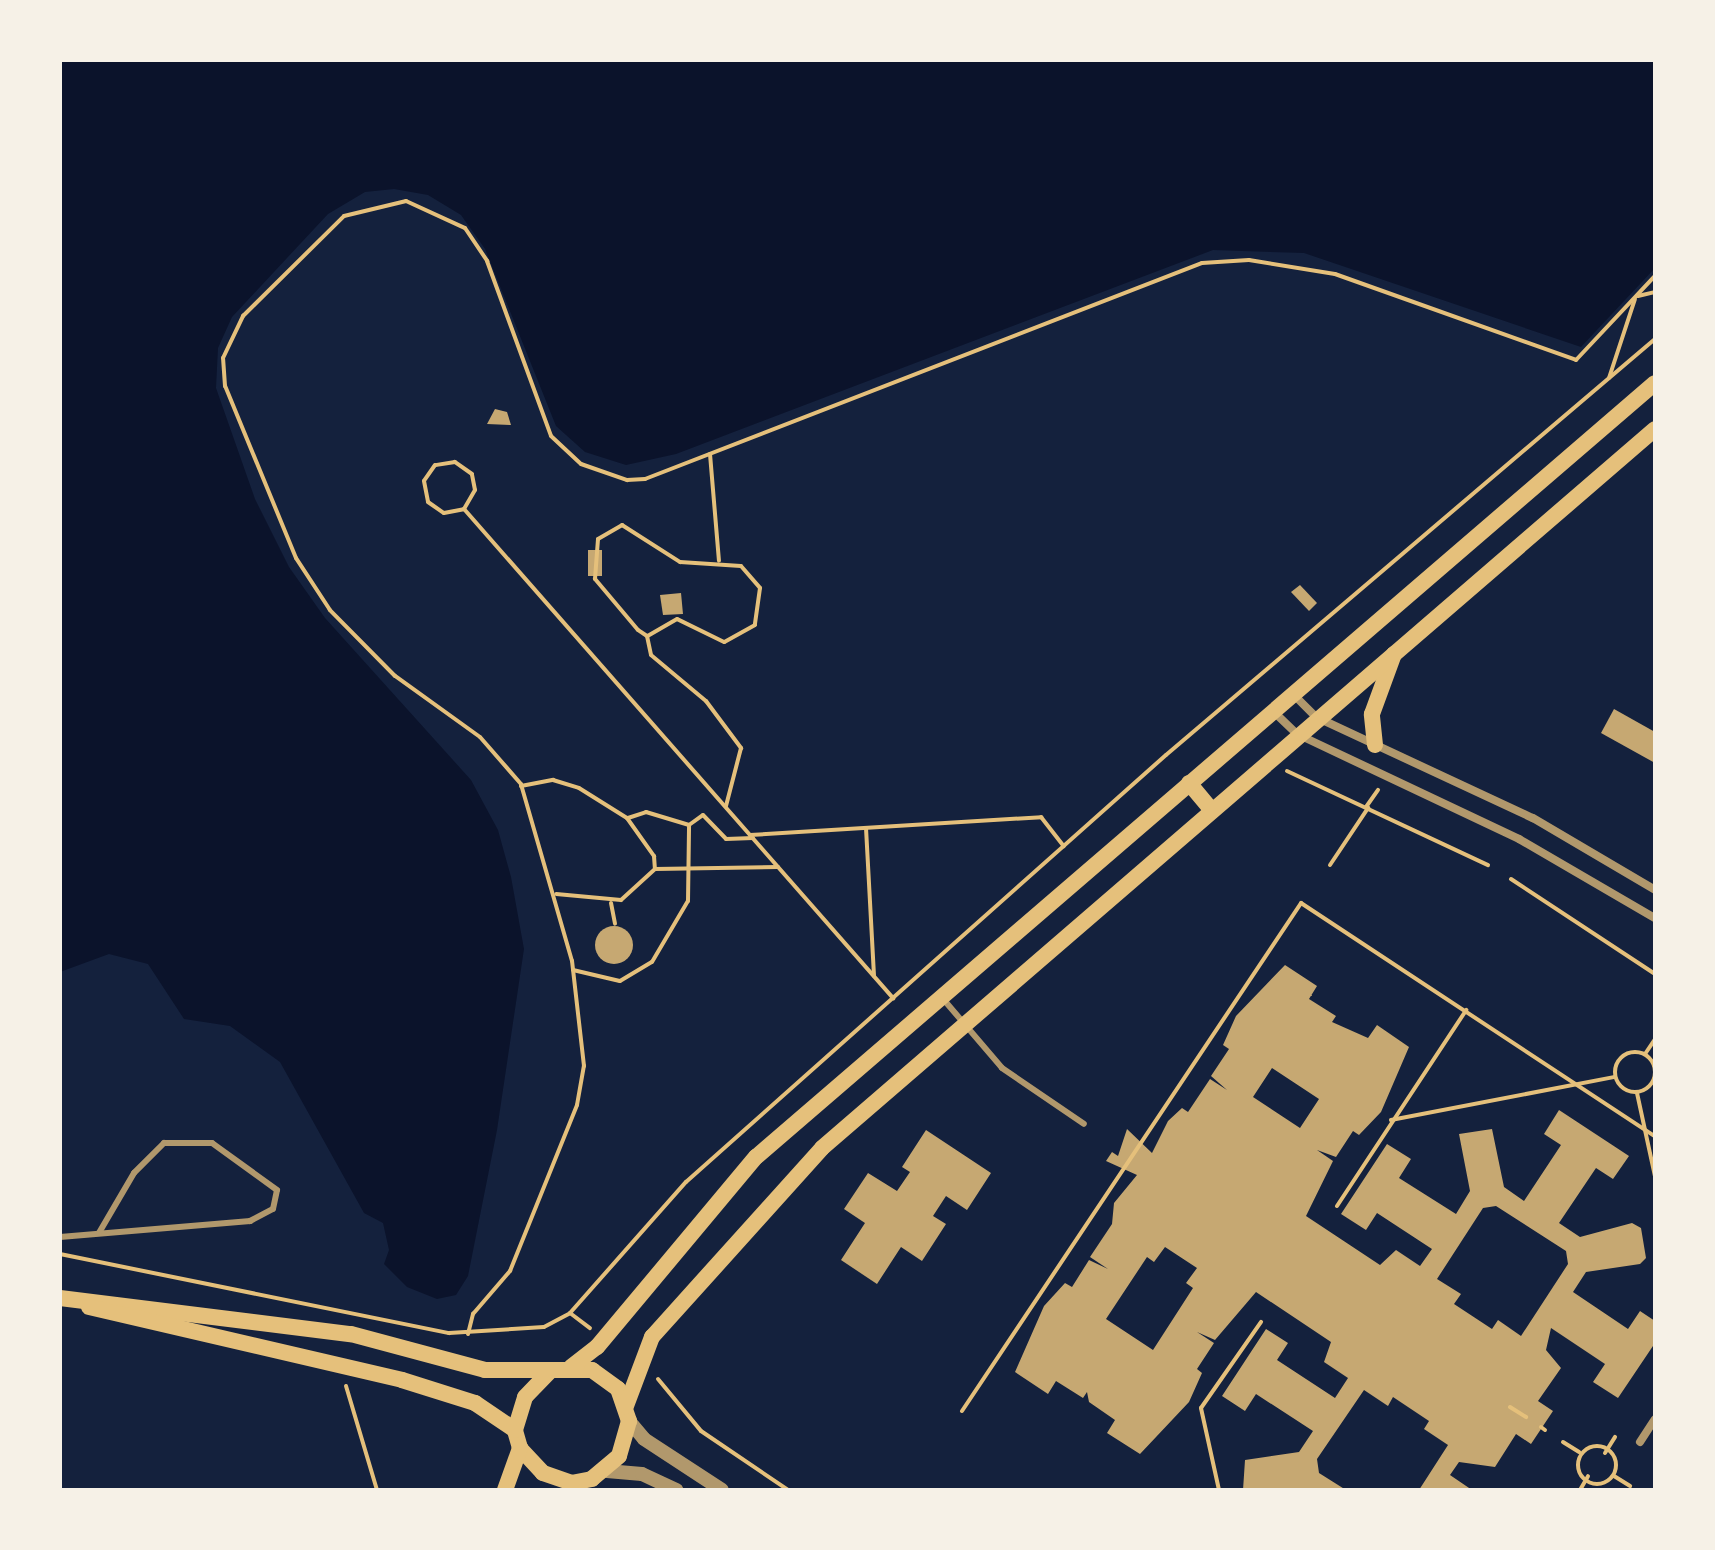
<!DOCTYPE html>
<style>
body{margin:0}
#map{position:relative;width:1715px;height:1550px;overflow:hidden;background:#14213d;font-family:"Asap Condensed",sans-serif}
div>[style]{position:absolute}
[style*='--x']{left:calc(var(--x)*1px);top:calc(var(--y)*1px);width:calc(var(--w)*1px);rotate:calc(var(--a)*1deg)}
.water>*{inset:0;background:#0b132b}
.building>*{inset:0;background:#c6a872}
.round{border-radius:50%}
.path>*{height:4px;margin:-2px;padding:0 2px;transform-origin:2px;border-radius:2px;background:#e5c07b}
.path>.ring{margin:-2px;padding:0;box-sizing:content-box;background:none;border:4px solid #e5c07b;border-radius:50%}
.service>*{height:6px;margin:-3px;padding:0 3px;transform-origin:3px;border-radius:3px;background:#b1986c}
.minor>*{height:8px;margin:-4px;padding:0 4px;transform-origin:4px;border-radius:4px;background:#b1986c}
.tertiary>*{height:14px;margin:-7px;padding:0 7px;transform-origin:7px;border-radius:7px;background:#b1986c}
.secondary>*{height:16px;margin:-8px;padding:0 8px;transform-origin:8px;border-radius:8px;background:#e5c07b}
span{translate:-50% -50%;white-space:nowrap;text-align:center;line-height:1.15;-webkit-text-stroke:7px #f6f1e7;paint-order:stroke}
.frame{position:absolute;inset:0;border:62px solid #f6f1e7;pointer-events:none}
</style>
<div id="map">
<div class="water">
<div style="clip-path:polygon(60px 60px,1655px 60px,1655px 268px,1581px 347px,1304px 253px,1213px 250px,676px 454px,626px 465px,585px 452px,556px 426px,485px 249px,461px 215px,428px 195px,394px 189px,365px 192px,328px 214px,232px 317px,218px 348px,216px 388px,255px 499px,289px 567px,325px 618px,471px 780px,498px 830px,511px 877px,524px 949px,497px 1130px,468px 1276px,456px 1295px,437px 1299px,407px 1287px,384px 1264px,389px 1250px,383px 1223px,364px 1213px,280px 1062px,230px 1026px,184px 1019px,148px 964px,109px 954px,60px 972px)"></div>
</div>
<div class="building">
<div style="clip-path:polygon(495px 409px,507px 412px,511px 425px,487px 424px)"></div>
<div style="clip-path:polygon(588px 550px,602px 550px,602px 576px,588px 576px)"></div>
<div style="clip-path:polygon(1300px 585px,1317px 603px,1309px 611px,1291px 592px)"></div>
<div style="clip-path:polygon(681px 593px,683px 614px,663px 615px,660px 595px)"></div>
<div style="clip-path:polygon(1614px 709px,1655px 732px,1655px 763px,1601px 733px)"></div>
<div class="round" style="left:595px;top:926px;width:38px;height:38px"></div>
<div style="clip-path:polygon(evenodd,1285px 965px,1317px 986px,1309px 999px,1336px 1016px,1332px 1022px,1368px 1038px,1377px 1025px,1409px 1047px,1381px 1112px,1359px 1135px,1353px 1131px,1336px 1157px,1317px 1150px,1333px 1161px,1306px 1216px,1380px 1265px,1396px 1250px,1420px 1266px,1432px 1249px,1377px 1213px,1366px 1230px,1341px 1214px,1387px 1144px,1411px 1159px,1399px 1178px,1456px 1214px,1470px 1191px,1459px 1134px,1492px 1129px,1504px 1187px,1524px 1201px,1561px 1145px,1544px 1134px,1559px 1110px,1629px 1156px,1613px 1179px,1596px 1168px,1559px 1223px,1580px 1237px,1632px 1223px,1641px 1228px,1646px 1258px,1640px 1264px,1586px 1272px,1573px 1292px,1628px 1329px,1640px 1311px,1655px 1321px,1655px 1343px,1618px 1398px,1593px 1382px,1605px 1364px,1551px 1328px,1546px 1350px,1561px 1368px,1538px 1401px,1553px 1411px,1531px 1444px,1516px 1434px,1495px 1467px,1459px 1462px,1450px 1475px,1472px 1490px,1419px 1490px,1448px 1445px,1424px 1429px,1429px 1421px,1393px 1397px,1388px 1406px,1364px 1390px,1317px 1459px,1319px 1473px,1346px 1490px,1243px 1490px,1245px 1460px,1299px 1452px,1313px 1431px,1256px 1394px,1245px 1411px,1222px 1396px,1266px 1329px,1288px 1343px,1277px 1360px,1335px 1398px,1348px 1378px,1324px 1362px,1331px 1342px,1256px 1292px,1215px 1340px,1197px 1332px,1214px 1343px,1197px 1369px,1202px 1373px,1189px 1402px,1140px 1454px,1107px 1433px,1115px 1420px,1089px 1402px,1087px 1392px,1083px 1398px,1056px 1381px,1048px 1394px,1015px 1372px,1044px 1306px,1065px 1283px,1072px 1287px,1089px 1260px,1108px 1269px,1090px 1257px,1112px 1224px,1114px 1203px,1137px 1175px,1106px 1161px,1112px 1152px,1118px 1156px,1127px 1129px,1152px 1153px,1168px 1121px,1182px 1108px,1188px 1112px,1210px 1079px,1227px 1090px,1211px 1076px,1229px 1049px,1223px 1045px,1236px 1016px,1285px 965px,1272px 1068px,1319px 1099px,1300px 1128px,1253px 1097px,1272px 1068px,1285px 965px,1496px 1206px,1566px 1251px,1568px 1264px,1521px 1336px,1498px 1320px,1492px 1329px,1454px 1304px,1461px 1294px,1437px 1279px,1483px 1208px,1496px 1206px,1285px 965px,1165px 1247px,1197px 1268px,1186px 1283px,1193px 1288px,1153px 1350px,1106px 1319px,1147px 1257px,1154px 1262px,1165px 1247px)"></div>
<div style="clip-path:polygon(926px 1130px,991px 1173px,967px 1210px,946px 1196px,933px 1216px,946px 1224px,922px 1261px,901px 1247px,877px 1284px,841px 1260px,865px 1223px,844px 1209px,868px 1173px,897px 1191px,910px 1172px,902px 1167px)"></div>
</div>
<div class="path">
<div style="--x:1638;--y:296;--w:17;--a:-13"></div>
<div style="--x:1609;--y:378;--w:83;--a:-71.8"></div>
<div style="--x:710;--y:454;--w:107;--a:85.2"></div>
<div style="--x:464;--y:509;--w:22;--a:-60"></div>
<div style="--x:475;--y:490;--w:16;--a:-101"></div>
<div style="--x:472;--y:474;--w:21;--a:-145"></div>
<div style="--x:455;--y:462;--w:20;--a:171"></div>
<div style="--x:435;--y:465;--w:19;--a:125"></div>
<div style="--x:424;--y:481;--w:21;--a:79"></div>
<div style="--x:428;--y:502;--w:19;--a:35"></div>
<div style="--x:444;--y:513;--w:20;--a:-11"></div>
<div style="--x:464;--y:509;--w:651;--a:48.74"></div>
<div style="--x:622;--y:525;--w:69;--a:32.5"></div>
<div style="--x:680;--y:562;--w:61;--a:3.8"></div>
<div style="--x:741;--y:566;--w:29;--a:49"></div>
<div style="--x:760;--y:588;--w:37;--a:98"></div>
<div style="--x:755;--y:625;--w:35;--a:151"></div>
<div style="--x:724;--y:642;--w:52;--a:-153.9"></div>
<div style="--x:677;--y:619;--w:34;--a:150"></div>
<div style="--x:647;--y:636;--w:11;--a:-146"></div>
<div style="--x:638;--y:630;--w:67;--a:-130.1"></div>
<div style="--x:595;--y:579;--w:40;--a:-85.7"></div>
<div style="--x:598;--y:539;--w:28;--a:-30"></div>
<div style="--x:647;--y:636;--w:19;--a:78"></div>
<div style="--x:651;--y:655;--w:72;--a:39.9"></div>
<div style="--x:706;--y:701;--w:59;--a:53.3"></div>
<div style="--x:741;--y:748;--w:60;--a:104.5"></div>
<div style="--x:1287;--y:771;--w:222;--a:25.1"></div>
<div style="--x:521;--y:786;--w:33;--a:-11"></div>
<div style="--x:553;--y:780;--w:27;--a:17"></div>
<div style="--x:579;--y:788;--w:57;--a:32"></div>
<div style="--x:627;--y:818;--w:47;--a:54.6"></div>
<div style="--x:654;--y:856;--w:13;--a:86"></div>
<div style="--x:655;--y:869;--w:46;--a:137.6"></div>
<div style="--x:621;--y:900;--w:65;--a:-174.7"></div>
<div style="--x:1366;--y:807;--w:21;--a:-55"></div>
<div style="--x:628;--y:818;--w:19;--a:-18"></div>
<div style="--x:646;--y:812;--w:45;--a:16.8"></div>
<div style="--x:866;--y:828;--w:148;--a:86.9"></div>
<div style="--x:750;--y:835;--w:292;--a:-3.5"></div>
<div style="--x:1041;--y:817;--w:37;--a:52"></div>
<div style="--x:1330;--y:865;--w:69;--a:-56.3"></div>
<div style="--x:655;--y:869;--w:123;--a:-0.9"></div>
<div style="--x:1511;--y:879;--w:173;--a:33.4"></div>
<div style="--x:611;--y:903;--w:21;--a:79"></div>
<div style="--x:573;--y:970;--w:48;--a:13.2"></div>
<div style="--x:620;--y:981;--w:37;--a:-31"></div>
<div style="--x:652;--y:962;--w:71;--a:-59.5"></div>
<div style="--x:688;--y:901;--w:76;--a:-89.2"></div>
<div style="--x:689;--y:825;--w:17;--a:-36"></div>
<div style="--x:703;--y:815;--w:33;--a:46"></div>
<div style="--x:726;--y:839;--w:27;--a:-2"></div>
<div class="ring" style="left:1615px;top:1052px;width:36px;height:36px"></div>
<div style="--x:1645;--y:1054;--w:18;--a:-56"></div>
<div style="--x:1637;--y:1093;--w:85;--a:77.8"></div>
<div style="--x:1391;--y:1120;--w:228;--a:-10.9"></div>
<div style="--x:1337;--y:1206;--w:235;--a:-56.6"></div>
<div style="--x:60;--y:1254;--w:397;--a:11.5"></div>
<div style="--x:449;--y:1333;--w:95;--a:-3.6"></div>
<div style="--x:544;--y:1327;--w:30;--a:-28"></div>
<div style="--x:570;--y:1313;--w:175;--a:-48.5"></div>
<div style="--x:686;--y:1182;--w:642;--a:-41.66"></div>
<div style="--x:1166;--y:755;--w:642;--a:-40.39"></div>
<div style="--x:570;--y:1313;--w:25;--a:37"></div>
<div style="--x:468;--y:1334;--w:21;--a:-76"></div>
<div style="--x:473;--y:1314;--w:57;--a:-49.3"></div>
<div style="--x:510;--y:1271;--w:179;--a:-68"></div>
<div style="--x:577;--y:1105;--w:40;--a:-80"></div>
<div style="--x:584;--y:1066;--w:106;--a:-96.5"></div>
<div style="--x:572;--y:961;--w:184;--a:-106.1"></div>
<div style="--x:521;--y:784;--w:62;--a:-131.1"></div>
<div style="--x:480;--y:737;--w:105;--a:-144.3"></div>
<div style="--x:395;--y:676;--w:93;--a:-134.6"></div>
<div style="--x:330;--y:610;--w:62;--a:-123.2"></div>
<div style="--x:296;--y:558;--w:186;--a:-112.4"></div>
<div style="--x:225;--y:386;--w:28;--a:-94"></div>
<div style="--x:223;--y:358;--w:47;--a:-64.5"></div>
<div style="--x:243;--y:316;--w:142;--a:-44.7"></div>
<div style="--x:344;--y:216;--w:64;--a:-13.6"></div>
<div style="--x:406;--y:201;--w:65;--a:24.6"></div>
<div style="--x:465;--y:228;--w:40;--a:56"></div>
<div style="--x:487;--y:261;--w:186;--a:69.9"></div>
<div style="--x:551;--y:436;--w:41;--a:43"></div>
<div style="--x:581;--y:464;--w:49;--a:19.2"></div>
<div style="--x:627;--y:480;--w:18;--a:-3"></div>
<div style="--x:645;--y:479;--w:597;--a:-21.2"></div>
<div style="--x:1202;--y:263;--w:47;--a:-3.7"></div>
<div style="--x:1249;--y:260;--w:87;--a:9.2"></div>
<div style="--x:1335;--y:274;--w:256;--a:19.6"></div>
<div style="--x:1576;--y:360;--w:115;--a:-46.8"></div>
<div style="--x:658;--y:1379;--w:67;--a:50.4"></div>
<div style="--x:701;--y:1431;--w:105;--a:34.1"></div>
<div style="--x:346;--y:1386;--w:109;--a:73.4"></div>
<div style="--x:1510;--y:1407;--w:19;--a:32"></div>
<div style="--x:962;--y:1411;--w:611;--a:-56.28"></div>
<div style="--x:1301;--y:903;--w:424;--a:33.4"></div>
<div style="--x:1541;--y:1427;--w:5;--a:37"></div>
<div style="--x:1563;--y:1442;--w:19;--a:32"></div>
<div class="ring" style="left:1578px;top:1446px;width:34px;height:34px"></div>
<div style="--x:1605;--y:1453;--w:19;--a:-58"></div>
<div style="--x:1614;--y:1476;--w:19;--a:32"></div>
<div style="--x:1219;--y:1490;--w:84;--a:-102.4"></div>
<div style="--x:1201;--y:1408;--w:105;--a:-55.1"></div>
<div style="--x:1580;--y:1490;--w:16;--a:-60"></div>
</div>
<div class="service">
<div style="--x:944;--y:1000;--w:89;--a:49.5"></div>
<div style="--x:1002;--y:1068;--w:99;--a:34.3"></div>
<div style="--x:60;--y:1237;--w:191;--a:-4.8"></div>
<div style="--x:250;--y:1221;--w:26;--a:-28"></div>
<div style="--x:273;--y:1209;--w:19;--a:-78"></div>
<div style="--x:277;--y:1190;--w:80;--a:-144.1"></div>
<div style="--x:212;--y:1143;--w:48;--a:180"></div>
<div style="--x:164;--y:1143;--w:42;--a:135"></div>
<div style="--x:134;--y:1173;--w:69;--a:120.3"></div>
</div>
<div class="minor">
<div style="--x:1293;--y:694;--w:33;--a:45"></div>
<div style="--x:1316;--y:717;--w:239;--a:25"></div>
<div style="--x:1533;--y:818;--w:142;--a:30.5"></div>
<div style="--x:1274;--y:712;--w:32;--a:44"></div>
<div style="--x:1297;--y:734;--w:246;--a:25.3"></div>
<div style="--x:1519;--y:839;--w:157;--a:30.2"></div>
<div style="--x:1640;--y:1442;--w:27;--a:-57"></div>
</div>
<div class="tertiary">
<div style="--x:629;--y:1421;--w:23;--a:50"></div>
<div style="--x:644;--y:1439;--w:93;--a:33.2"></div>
<div style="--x:607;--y:1471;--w:35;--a:5"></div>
<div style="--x:642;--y:1474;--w:38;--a:25"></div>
</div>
<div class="secondary">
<div style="--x:1375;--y:745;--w:31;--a:-96"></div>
<div style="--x:1372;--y:714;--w:64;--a:-69.9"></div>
<div style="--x:1189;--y:783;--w:34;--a:50"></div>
<div style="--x:60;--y:1298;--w:293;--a:7.1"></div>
<div style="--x:351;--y:1334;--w:139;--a:15"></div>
<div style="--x:485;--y:1370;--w:107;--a:0"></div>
<div style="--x:592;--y:1370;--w:32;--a:36"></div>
<div style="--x:618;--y:1389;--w:34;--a:71"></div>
<div style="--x:629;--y:1421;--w:36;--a:106"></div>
<div style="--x:619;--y:1456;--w:35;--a:140"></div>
<div style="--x:592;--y:1479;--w:20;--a:169"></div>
<div style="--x:572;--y:1483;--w:31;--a:-161"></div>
<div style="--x:543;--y:1473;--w:34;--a:-133"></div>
<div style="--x:520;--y:1448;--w:19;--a:-106"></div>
<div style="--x:515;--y:1430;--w:34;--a:-73"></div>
<div style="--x:525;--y:1397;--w:37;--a:-46"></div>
<div style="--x:89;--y:1307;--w:321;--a:13.1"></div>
<div style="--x:402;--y:1380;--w:77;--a:17.5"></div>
<div style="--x:475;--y:1403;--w:48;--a:34"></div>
<div style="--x:571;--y:1367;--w:33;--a:-38"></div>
<div style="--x:597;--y:1347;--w:248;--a:-50.1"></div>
<div style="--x:756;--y:1157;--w:1186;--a:-40.73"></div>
<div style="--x:626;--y:1406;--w:74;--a:-69.4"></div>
<div style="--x:652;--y:1337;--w:254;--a:-48"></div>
<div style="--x:822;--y:1148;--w:1100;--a:-40.8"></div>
<div style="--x:505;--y:1490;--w:45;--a:-70.3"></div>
</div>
<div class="frame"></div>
</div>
